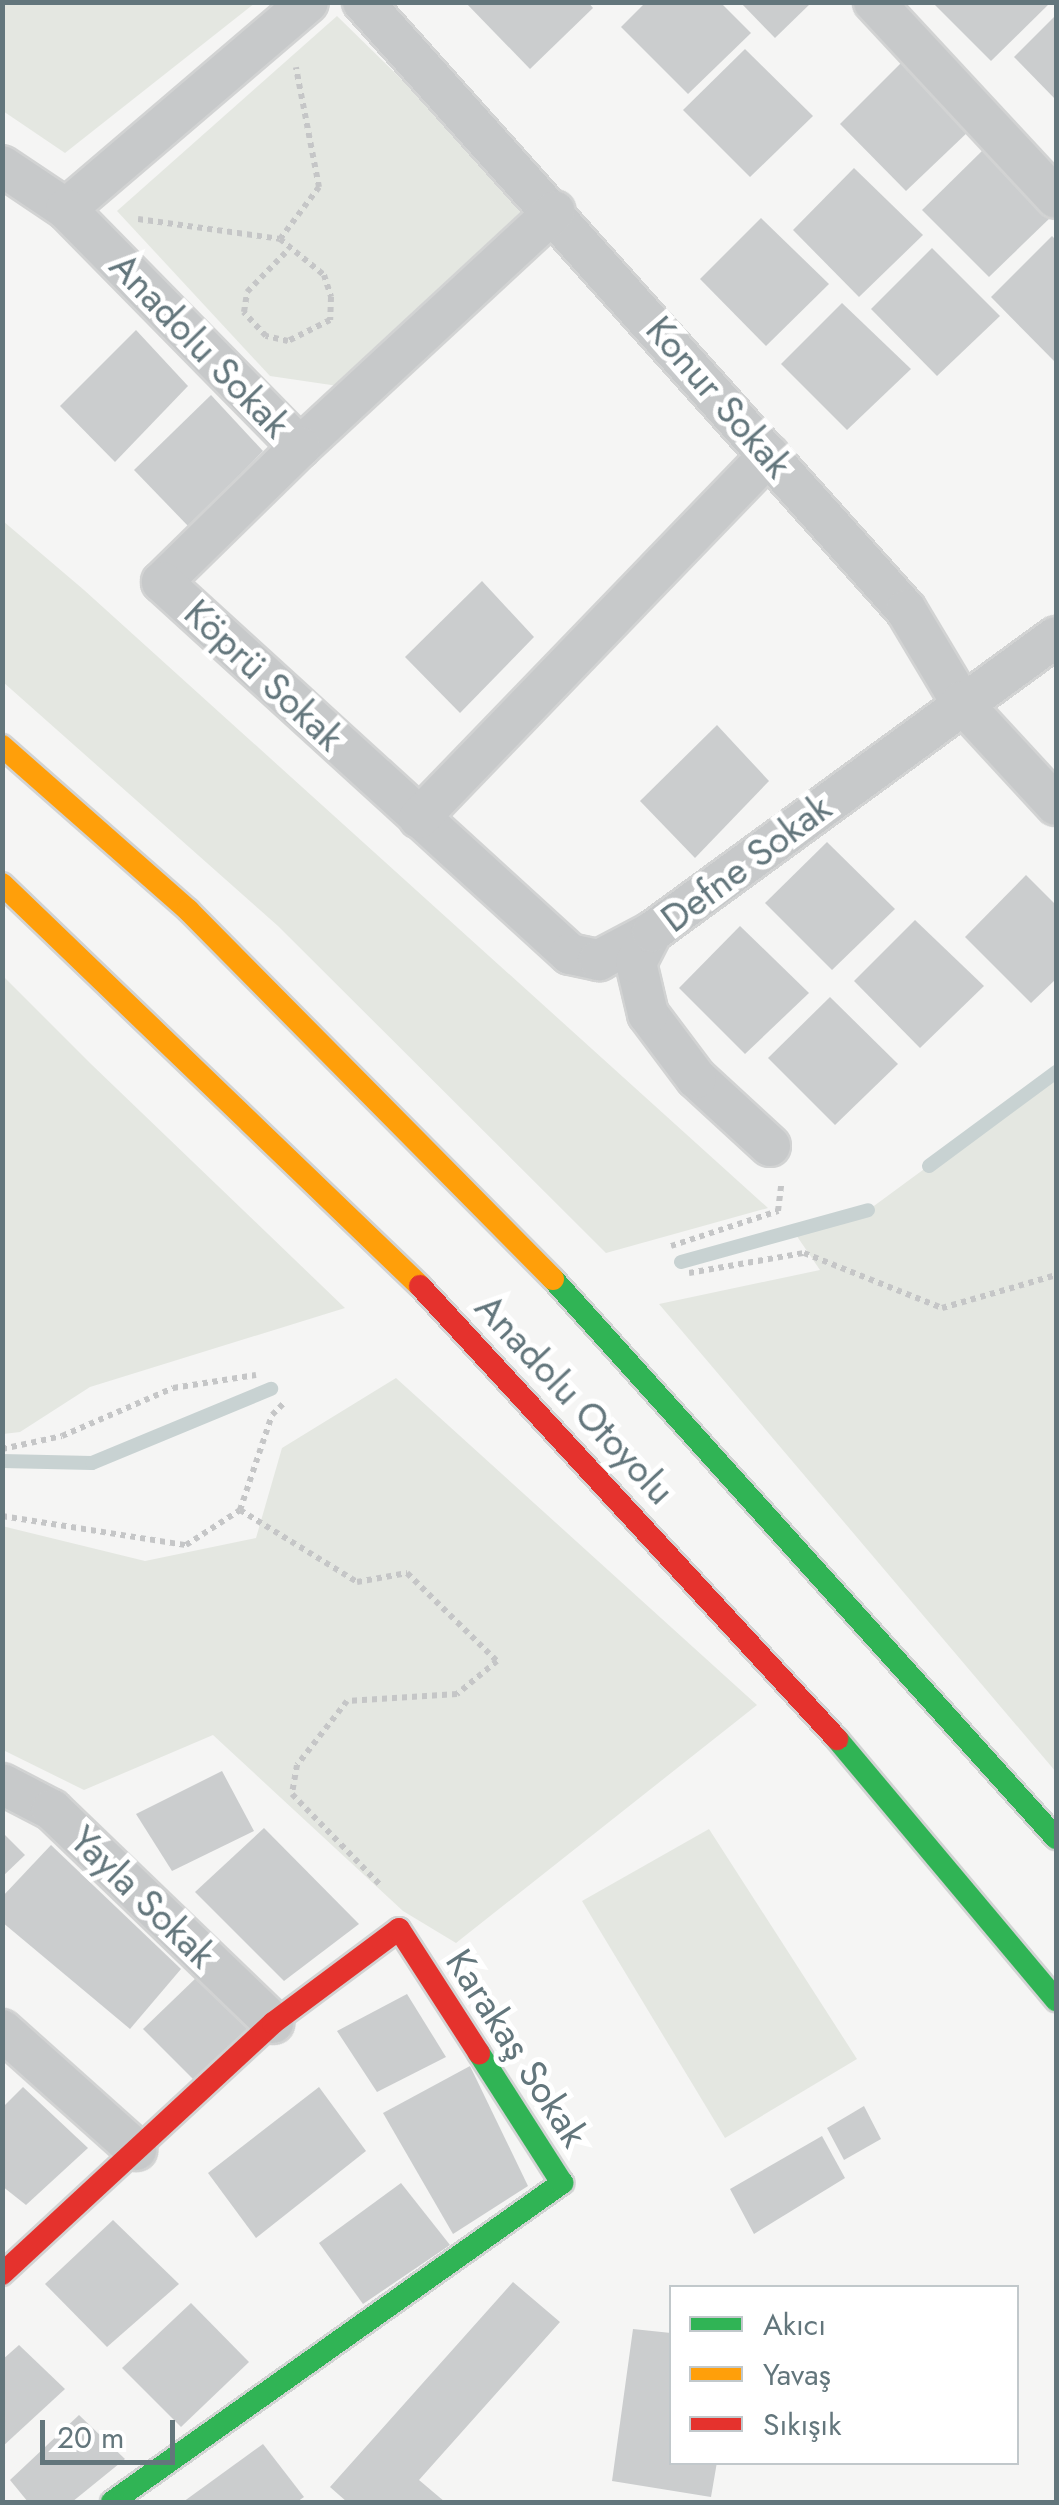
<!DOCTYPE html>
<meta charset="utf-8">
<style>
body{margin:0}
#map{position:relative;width:1059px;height:2505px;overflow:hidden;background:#f5f5f4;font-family:Jost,sans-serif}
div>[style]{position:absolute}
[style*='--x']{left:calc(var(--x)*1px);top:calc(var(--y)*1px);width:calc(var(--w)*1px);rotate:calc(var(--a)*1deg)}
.green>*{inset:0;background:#e4e7e1}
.stream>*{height:14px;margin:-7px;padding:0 7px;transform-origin:7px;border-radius:7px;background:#c8d2d2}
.building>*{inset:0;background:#cbcdce}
.path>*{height:6px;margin-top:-3px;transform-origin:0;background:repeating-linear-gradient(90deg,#c5c6c7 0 5px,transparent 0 10px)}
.roads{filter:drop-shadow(2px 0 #d2d3d3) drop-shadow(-2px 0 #d2d3d3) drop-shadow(0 2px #d2d3d3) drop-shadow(0 -2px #d2d3d3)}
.street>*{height:40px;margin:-20px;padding:0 20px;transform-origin:20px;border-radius:20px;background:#c7c9ca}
.fast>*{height:22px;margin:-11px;padding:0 11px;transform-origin:11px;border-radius:11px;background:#30b455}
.slow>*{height:22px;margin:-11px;padding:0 11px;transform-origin:11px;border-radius:11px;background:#ff9f0a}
.jam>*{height:22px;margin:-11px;padding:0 11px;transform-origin:11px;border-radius:11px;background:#e5322d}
span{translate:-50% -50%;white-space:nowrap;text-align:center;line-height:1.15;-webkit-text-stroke:10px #fff;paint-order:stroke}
.street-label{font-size:38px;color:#63767c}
.frame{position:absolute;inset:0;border:5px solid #63767c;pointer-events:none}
.legend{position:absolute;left:669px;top:2285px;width:350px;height:180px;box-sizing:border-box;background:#fff;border:2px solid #c1c8cb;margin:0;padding:12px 18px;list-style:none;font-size:30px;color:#63767c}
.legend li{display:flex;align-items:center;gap:20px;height:50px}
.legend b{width:50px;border:2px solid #c1c8cb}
.scale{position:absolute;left:40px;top:2420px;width:135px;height:45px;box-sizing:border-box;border:5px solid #63767c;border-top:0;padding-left:12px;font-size:30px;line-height:35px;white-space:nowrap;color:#63767c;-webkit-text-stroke:8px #fff;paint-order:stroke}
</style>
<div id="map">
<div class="green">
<div style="clip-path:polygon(2px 3px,3px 2px,255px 3px,65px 153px,3px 111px)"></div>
<div style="clip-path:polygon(337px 16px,531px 206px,338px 386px,270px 376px,117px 211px)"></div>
<div style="clip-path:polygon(3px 521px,84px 590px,768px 1208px,606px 1253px,278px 926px,3px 682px)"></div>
<div style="clip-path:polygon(2px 975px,91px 1064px,345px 1308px,90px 1387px,20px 1432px,3px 1434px)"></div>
<div style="clip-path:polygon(1056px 1072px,1056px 1772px,659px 1304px,820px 1270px,792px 1229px,863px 1214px)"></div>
<div style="clip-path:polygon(396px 1378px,757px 1705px,456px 1943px,403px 1911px,213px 1735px,84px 1790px,3px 1750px,2px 1526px,145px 1561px,256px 1538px,282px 1448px)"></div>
<div style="clip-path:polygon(709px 1829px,857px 2059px,725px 2138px,582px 1901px)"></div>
</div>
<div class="stream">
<div style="--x:929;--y:1166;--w:158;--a:-36.5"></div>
<div style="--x:681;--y:1262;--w:194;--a:-15.5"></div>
<div style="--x:2;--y:1461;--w:90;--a:1.3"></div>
<div style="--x:92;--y:1463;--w:194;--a:-22.5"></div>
</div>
<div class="building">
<div style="clip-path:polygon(465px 2px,588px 2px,593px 8px,530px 69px)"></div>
<div style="clip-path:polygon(646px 2px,720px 2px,751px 33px,688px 94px,621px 27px)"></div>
<div style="clip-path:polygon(740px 2px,812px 2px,775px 38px)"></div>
<div style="clip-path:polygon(932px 2px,1051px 2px,991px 61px)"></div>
<div style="clip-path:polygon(1056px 15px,1056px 100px,1014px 57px)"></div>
<div style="clip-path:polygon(745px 49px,813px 116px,750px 177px,683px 110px)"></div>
<div style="clip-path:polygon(901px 63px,970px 130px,906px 191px,840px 124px)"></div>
<div style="clip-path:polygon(984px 149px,1052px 216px,989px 277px,922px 210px)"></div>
<div style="clip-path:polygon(854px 168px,923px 235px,859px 297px,793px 230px)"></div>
<div style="clip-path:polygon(761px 218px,829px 284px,766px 346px,700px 279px)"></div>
<div style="clip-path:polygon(1052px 236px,1056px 240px,1056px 363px,991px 297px)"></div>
<div style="clip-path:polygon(932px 248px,1000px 316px,937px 376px,871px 309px)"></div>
<div style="clip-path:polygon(842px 303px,911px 369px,847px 430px,781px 364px)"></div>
<div style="clip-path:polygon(136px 330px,188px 386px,115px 462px,60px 406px)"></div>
<div style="clip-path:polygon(211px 395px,263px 451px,189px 527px,134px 470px)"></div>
<div style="clip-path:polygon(482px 581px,534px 637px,460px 713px,405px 657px)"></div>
<div style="clip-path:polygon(717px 725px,769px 781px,695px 858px,640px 801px)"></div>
<div style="clip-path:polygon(827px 842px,895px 909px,832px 970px,765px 903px)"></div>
<div style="clip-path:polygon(1026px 875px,1056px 905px,1056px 979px,1031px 1003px,965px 937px)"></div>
<div style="clip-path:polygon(915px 920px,984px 986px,920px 1048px,854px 981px)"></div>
<div style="clip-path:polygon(740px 926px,809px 993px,745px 1054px,679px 988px)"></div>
<div style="clip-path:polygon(830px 997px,898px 1064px,835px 1125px,768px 1058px)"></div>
<div style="clip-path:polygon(222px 1771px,254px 1831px,172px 1871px,136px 1814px)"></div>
<div style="clip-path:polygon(264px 1828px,359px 1924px,284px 1981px,195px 1892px)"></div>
<div style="clip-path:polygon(2px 1832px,25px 1855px,2px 1877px)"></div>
<div style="clip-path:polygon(51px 1845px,181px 1969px,130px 2029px,2px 1922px,2px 1897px)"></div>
<div style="clip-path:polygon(198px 1976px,250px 2026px,194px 2080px,143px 2029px)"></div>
<div style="clip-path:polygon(407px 1994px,446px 2057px,377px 2092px,337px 2031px)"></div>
<div style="clip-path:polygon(470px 2066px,528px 2186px,453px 2234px,383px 2113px)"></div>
<div style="clip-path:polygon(23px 2087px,88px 2148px,26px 2205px,2px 2186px,2px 2108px)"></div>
<div style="clip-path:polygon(319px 2087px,366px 2151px,256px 2238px,208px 2173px)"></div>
<div style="clip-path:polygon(864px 2106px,881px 2139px,844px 2160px,827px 2128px)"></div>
<div style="clip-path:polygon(822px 2136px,845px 2178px,754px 2234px,730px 2189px)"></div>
<div style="clip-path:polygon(401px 2183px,450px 2245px,363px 2304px,319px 2243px)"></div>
<div style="clip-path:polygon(113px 2220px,179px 2284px,107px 2347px,45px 2284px)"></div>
<div style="clip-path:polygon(513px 2282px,560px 2322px,419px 2480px,445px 2502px,347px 2502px,330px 2487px)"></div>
<div style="clip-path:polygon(191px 2303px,249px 2362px,181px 2427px,122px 2368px)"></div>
<div style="clip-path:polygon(633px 2329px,671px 2333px,671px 2462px,717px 2462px,711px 2497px,612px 2481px)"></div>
<div style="clip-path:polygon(19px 2345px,65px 2389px,2px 2447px,2px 2360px)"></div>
<div style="clip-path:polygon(79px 2415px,125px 2459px,72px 2502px,28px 2502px,10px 2480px)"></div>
<div style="clip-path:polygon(263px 2444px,304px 2497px,297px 2502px,183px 2502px)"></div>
</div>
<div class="path">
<div style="--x:138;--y:219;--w:143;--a:8"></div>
<div style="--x:280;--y:239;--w:57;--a:39.3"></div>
<div style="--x:324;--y:275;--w:23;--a:72"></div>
<div style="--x:331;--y:297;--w:23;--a:92"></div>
<div style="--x:330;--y:320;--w:47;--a:153.4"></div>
<div style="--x:288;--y:341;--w:23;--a:-167"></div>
<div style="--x:266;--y:336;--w:33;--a:-133"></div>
<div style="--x:244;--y:312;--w:20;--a:-81"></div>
<div style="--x:247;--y:292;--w:56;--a:-45.7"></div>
<div style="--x:280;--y:239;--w:65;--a:-53.1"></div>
<div style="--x:319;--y:187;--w:122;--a:-100.9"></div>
<div style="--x:671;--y:1246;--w:113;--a:-18.1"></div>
<div style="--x:778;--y:1211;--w:26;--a:-83"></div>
<div style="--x:689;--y:1273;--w:117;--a:-9.9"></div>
<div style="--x:804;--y:1253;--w:149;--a:21.7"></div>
<div style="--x:942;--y:1308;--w:119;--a:-16.1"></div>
<div style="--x:2;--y:1449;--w:61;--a:-12.2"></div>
<div style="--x:62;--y:1436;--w:121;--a:-23.4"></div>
<div style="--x:173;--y:1388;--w:84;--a:-8.9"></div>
<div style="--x:240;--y:1510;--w:137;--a:31.6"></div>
<div style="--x:357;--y:1582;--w:51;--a:-10.2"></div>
<div style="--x:407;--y:1573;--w:126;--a:44.4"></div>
<div style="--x:497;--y:1661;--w:52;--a:140.5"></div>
<div style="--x:457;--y:1694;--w:110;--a:176.4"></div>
<div style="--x:347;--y:1701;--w:81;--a:128"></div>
<div style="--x:297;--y:1765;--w:29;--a:100"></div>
<div style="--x:292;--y:1794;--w:128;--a:45.9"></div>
<div style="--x:2;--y:1516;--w:186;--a:9"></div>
<div style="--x:186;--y:1545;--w:64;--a:-32.9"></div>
<div style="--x:240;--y:1510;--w:100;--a:-71.4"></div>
<div style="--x:272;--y:1415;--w:16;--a:-45"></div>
</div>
<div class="roads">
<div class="street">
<div style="--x:363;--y:2;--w:815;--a:48.23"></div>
<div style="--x:906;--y:610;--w:107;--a:59.1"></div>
<div style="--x:961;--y:702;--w:140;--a:47.3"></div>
<div style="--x:874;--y:2;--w:267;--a:47.1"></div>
<div style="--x:2;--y:166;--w:77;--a:33.9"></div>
<div style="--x:66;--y:209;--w:318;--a:-40.5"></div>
<div style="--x:66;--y:209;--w:334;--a:45.5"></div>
<div style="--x:300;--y:447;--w:347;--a:-42.8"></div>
<div style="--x:300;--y:447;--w:193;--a:135.6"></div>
<div style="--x:162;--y:582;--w:552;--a:42.36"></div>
<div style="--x:570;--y:954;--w:30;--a:12"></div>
<div style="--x:599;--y:960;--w:60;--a:-27.8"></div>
<div style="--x:419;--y:818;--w:504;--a:-46.04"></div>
<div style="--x:770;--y:1146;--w:100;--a:-137.4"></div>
<div style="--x:696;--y:1078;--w:80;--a:-126.9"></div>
<div style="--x:648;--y:1014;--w:52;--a:-103.2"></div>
<div style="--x:636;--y:963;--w:35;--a:-63"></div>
<div style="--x:652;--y:932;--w:500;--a:-36.14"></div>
<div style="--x:2;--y:1784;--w:56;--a:27.5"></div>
<div style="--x:52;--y:1810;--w:307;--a:43.9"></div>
<div style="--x:2;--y:2030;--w:180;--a:41.8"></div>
</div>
<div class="fast">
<div style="--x:553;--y:1279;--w:752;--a:48.02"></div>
<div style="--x:837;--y:1739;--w:341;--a:50"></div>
<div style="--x:112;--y:2502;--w:552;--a:-35.33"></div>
<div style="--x:562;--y:2183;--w:154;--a:-122.6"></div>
</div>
<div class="slow">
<div style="--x:2;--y:746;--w:248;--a:41.4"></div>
<div style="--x:188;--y:910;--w:519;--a:45.31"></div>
<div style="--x:2;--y:884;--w:580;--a:43.88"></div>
</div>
<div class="jam">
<div style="--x:420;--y:1286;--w:616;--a:47.37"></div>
<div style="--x:2;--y:2274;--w:369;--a:-42.8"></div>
<div style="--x:273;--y:2023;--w:157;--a:-36.7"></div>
<div style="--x:399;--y:1929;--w:148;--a:57.2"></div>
</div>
</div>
<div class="street-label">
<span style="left:200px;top:345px;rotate:46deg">Anadolu Sokak</span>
<span style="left:719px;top:397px;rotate:49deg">Konur Sokak</span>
<span style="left:264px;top:675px;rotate:43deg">Köprü Sokak</span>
<span style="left:746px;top:863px;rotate:-37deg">Defne Sokak</span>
<span style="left:575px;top:1399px;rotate:47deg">Anadolu Otoyolu</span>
<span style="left:143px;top:1897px;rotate:44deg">Yayla Sokak</span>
<span style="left:517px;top:2048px;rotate:57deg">Karakaş Sokak</span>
</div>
<div class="frame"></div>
<ul class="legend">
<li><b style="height:12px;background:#30b455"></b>Akıcı</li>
<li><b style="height:12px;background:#ff9f0a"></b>Yavaş</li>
<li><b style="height:12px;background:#e5322d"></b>Sıkışık</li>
</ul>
<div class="scale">20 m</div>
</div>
